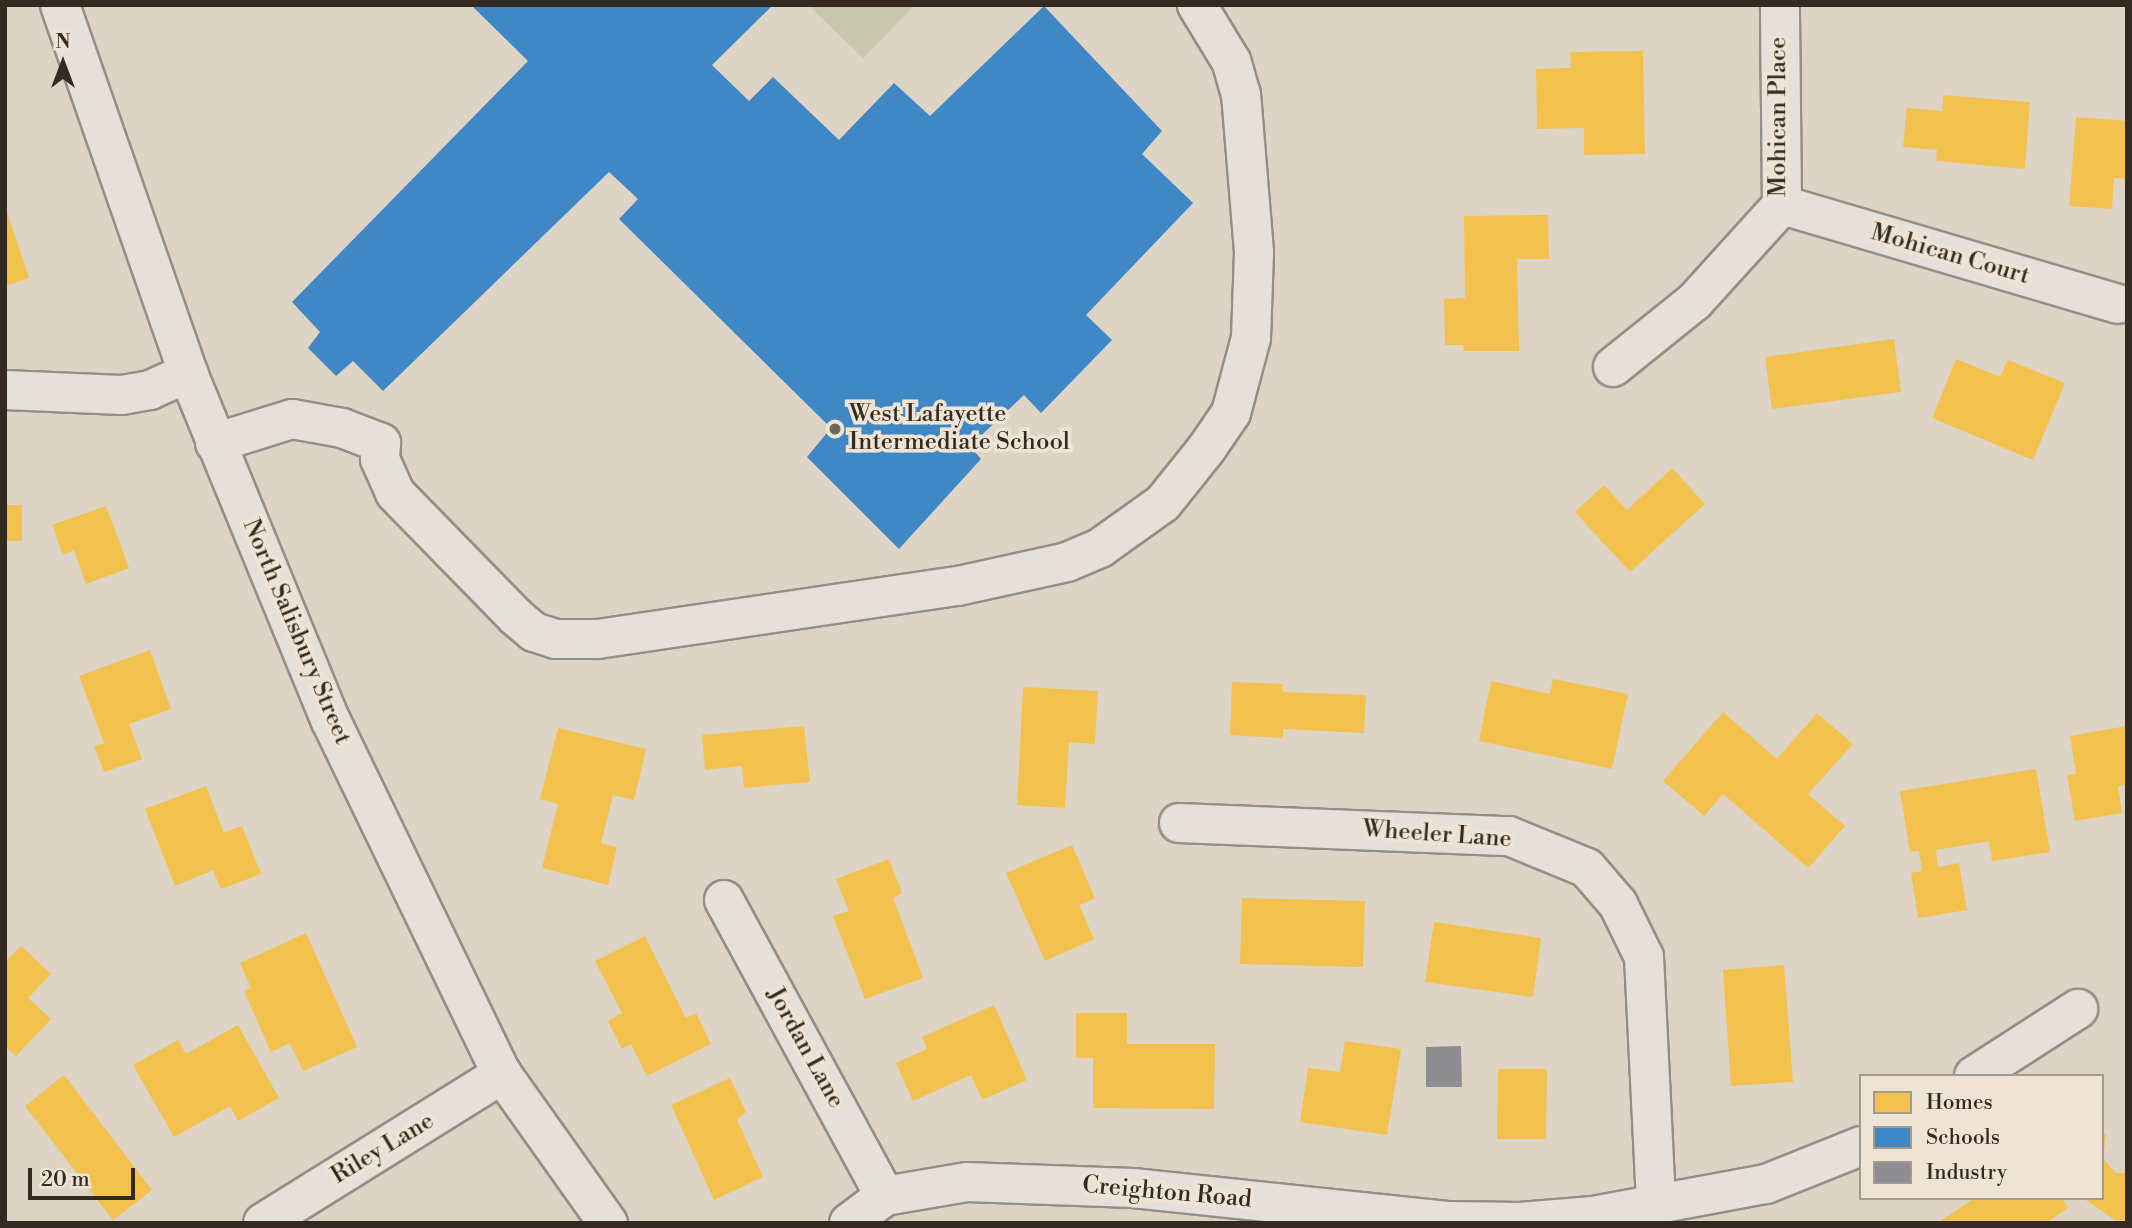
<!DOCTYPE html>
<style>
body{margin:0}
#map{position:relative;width:2132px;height:1228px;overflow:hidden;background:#ddd4c6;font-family:"Libre Bodoni",serif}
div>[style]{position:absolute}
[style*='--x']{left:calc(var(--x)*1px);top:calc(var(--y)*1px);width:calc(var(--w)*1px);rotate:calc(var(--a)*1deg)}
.green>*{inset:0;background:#c5c8aa}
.homes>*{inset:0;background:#f2c14e}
.schools>*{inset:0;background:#3f88c5}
.industry>*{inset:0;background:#8d8d92}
.roads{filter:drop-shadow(2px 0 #948e85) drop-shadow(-2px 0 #948e85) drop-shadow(0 2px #948e85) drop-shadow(0 -2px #948e85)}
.minor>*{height:38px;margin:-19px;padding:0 19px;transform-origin:19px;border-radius:19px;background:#e5e0da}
.dots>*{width:19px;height:19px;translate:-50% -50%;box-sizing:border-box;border:4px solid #efe4d4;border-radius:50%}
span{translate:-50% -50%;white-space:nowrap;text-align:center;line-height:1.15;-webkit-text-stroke:7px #efe4d4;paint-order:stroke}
.street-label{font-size:24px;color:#342a21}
.poi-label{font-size:24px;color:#342a21}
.left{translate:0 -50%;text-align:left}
.frame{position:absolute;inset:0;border:7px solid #342a21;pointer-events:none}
.legend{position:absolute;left:1859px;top:1074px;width:245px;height:126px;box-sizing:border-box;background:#efe4d4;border:2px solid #a49a8c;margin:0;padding:9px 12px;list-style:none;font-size:21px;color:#342a21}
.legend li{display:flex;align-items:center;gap:14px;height:35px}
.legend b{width:35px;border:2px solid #a49a8c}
.north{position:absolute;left:28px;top:28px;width:70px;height:70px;-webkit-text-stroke:5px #efe4d4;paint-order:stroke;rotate:0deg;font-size:19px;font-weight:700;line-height:28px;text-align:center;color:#342a21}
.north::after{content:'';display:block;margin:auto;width:24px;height:32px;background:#342a21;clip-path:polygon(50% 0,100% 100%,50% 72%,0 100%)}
.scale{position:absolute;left:28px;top:1168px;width:107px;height:32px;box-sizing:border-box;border:4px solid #342a21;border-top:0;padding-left:9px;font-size:21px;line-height:24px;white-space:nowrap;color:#342a21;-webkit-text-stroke:5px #efe4d4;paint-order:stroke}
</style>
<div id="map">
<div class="green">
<div style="clip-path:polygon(808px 5px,915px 5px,863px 58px)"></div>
</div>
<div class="homes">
<div style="clip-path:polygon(1643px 51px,1645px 154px,1584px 155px,1584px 128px,1537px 129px,1536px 69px,1571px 68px,1570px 52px)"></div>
<div style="clip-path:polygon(1943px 95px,2030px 102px,2025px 169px,1936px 161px,1937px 150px,1903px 147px,1907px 108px,1942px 111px)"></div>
<div style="clip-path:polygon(2076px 117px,2127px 121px,2127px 179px,2114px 178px,2112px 209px,2069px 206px)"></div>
<div style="clip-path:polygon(5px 206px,29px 278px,5px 286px)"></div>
<div style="clip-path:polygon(1548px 215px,1549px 259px,1517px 259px,1519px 351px,1464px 351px,1463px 345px,1445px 345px,1444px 299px,1465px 298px,1464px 216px)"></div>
<div style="clip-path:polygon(1894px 339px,1901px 392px,1772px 409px,1765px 357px)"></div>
<div style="clip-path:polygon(1956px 359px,2000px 377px,2008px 360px,2065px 383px,2033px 460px,1932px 418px)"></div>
<div style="clip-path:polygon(1672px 468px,1705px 504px,1630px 572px,1575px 512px,1604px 485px,1627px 510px)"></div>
<div style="clip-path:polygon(5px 505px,22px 505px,22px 541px,5px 541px)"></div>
<div style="clip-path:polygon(106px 506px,129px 568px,86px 584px,74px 550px,63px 555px,52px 525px)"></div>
<div style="clip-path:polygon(150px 650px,171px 709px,129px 724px,142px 759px,104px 772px,94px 746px,104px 743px,79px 676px)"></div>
<div style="clip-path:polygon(1553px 679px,1628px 694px,1612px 769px,1479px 741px,1491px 681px,1550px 694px)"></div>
<div style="clip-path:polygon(1232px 682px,1283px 684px,1283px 692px,1366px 695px,1364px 733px,1283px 729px,1283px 738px,1230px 735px)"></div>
<div style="clip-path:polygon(1023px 687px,1098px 691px,1095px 744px,1069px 742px,1065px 808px,1017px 805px)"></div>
<div style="clip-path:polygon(1723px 712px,1777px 759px,1817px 713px,1853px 744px,1808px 794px,1845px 826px,1808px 868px,1723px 794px,1704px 816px,1663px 781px)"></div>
<div style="clip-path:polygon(804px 726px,810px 782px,744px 788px,742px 766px,705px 770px,702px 735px)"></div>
<div style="clip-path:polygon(2127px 726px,2127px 785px,2118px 786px,2122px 813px,2075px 821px,2067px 775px,2076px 774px,2070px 736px)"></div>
<div style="clip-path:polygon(558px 728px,646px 749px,634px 800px,613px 795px,601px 843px,617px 847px,608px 885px,542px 868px,558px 804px,540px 799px)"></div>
<div style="clip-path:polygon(2036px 769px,2050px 852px,1992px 861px,1989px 841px,1936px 850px,1938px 867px,1959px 863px,1967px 910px,1918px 918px,1911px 873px,1922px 871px,1919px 851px,1910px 852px,1900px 791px)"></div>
<div style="clip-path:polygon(206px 786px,224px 833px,242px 826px,261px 874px,221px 889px,213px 870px,175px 886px,145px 809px)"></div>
<div style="clip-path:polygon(1072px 845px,1095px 898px,1079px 905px,1094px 939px,1045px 961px,1006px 873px)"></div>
<div style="clip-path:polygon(889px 859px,902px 893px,893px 898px,923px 978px,865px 999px,833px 916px,849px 911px,836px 879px)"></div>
<div style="clip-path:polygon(1242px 898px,1365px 901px,1363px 967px,1240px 964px)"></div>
<div style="clip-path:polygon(1434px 922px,1541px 938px,1533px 997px,1425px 982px)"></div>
<div style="clip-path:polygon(306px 933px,357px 1047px,303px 1071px,290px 1043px,271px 1052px,244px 991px,251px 988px,240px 963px)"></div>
<div style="clip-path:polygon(645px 936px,686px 1018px,696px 1013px,711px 1044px,647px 1076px,631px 1044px,622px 1049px,608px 1021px,622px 1013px,595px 961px)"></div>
<div style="clip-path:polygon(21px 946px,51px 974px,28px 998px,51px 1019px,16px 1056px,5px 1047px,5px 962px)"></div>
<div style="clip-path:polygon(1784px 965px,1793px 1082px,1731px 1086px,1723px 970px)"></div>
<div style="clip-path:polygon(994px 1005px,1027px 1080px,982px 1100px,971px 1075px,913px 1101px,896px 1063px,927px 1049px,922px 1037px)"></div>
<div style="clip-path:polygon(1076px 1013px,1127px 1013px,1127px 1044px,1215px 1044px,1214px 1109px,1093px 1108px,1093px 1058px,1076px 1058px)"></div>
<div style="clip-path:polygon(238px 1025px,279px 1098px,238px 1121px,230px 1106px,174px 1137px,133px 1065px,178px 1040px,186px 1054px)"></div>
<div style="clip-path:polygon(1345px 1041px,1401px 1049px,1387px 1135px,1300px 1122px,1308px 1068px,1340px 1072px)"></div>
<div style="clip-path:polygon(1498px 1069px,1547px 1069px,1546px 1139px,1497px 1139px)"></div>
<div style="clip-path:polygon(64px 1075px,152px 1190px,113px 1220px,25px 1106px)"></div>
<div style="clip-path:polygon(730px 1078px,746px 1112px,737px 1120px,763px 1177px,714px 1200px,671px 1105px)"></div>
<div style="clip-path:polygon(2102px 1133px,2106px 1134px,2104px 1151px,2102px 1151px)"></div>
<div style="clip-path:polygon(2102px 1158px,2116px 1173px,2127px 1173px,2127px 1221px,2115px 1220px,2083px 1198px,2102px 1198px)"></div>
<div style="clip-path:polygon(1975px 1198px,2062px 1198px,2068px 1208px,2046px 1223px,1937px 1223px)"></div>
</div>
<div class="schools">
<div style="clip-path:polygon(471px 5px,773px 5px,712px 65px,749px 101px,773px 77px,839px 140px,894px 83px,930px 116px,1044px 6px,1162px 131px,1142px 154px,1193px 203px,1086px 315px,1112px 340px,1041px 413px,1024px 395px,970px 446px,981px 459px,899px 549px,807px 457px,831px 428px,619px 219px,638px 199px,609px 172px,383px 391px,353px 361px,336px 376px,308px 348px,320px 332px,292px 302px,528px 61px)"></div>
</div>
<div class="industry">
<div style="clip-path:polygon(1461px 1046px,1462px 1087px,1426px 1087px,1426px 1047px)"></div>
</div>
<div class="roads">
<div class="minor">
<div style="--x:60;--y:5;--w:390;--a:70.8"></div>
<div style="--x:188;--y:373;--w:376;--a:67.7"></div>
<div style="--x:331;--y:721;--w:392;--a:64.2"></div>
<div style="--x:502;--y:1074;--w:183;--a:54.6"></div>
<div style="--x:1782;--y:205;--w:350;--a:16.4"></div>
<div style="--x:1613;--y:367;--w:105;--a:-38.8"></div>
<div style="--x:1695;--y:301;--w:130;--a:-47.8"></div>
<div style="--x:1782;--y:205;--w:200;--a:-90.6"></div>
<div style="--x:5;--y:390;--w:117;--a:2.4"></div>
<div style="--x:122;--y:395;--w:28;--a:-10"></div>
<div style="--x:150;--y:390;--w:42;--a:-24.1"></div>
<div style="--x:215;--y:443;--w:81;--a:-17.3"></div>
<div style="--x:292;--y:419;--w:51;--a:10.2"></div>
<div style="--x:342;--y:428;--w:42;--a:21"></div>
<div style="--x:381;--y:443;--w:16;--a:94"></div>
<div style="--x:380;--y:459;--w:37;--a:66"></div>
<div style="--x:395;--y:493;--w:173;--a:45.7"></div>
<div style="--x:516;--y:617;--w:23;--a:40"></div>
<div style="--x:534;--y:632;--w:23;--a:18"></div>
<div style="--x:556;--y:639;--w:42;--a:0"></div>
<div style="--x:598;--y:639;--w:364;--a:-8.4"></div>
<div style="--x:958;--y:586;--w:112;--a:-12.4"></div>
<div style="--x:1067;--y:562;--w:36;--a:-23"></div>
<div style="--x:1100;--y:548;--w:77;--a:-35.5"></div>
<div style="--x:1163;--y:503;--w:70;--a:-51.3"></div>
<div style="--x:1207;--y:448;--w:42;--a:-55.6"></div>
<div style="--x:1231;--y:413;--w:78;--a:-75.1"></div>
<div style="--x:1251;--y:338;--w:86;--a:-88"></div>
<div style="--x:1254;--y:252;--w:158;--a:-94.7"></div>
<div style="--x:1241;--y:95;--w:35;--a:-106"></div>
<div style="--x:1231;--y:61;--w:66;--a:-121.3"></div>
<div style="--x:1179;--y:823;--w:330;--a:2.3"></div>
<div style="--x:1509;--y:836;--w:84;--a:22.3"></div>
<div style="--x:1587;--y:868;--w:48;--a:49.3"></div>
<div style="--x:1618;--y:904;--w:59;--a:63.9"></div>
<div style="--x:1644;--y:957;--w:248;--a:87.2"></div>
<div style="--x:724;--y:900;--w:337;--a:61.5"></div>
<div style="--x:1974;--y:1076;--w:124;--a:-32.8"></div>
<div style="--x:263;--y:1223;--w:282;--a:-31.9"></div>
<div style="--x:849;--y:1223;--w:45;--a:-36.9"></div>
<div style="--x:885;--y:1196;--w:83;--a:-9.7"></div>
<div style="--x:967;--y:1182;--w:166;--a:2.1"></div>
<div style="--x:1133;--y:1188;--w:318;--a:6"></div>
<div style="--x:1449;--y:1221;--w:71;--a:0.8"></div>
<div style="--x:1520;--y:1222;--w:73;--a:-4.7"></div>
<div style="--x:1593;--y:1216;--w:176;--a:-10.5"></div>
<div style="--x:1766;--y:1184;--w:102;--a:-21.8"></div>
</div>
</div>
<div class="dots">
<div style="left:835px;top:429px;background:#6f665b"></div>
</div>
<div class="street-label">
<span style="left:1779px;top:117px;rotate:-90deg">Mohican Place</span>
<span style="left:1950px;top:255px;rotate:16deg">Mohican Court</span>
<span style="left:296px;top:632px;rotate:67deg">North Salisbury Street</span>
<span style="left:1437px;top:835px;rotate:4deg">Wheeler Lane</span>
<span style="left:805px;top:1048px;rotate:61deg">Jordan Lane</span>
<span style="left:383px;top:1149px;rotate:-31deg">Riley Lane</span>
<span style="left:1167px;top:1193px;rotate:5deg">Creighton Road</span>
</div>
<div class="poi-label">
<span class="left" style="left:849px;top:429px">West Lafayette<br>Intermediate School</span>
</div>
<div class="frame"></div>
<ul class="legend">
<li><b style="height:19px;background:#f2c14e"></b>Homes</li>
<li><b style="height:19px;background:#3f88c5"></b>Schools</li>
<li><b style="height:19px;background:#8d8d92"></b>Industry</li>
</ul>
<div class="north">N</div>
<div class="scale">20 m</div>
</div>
